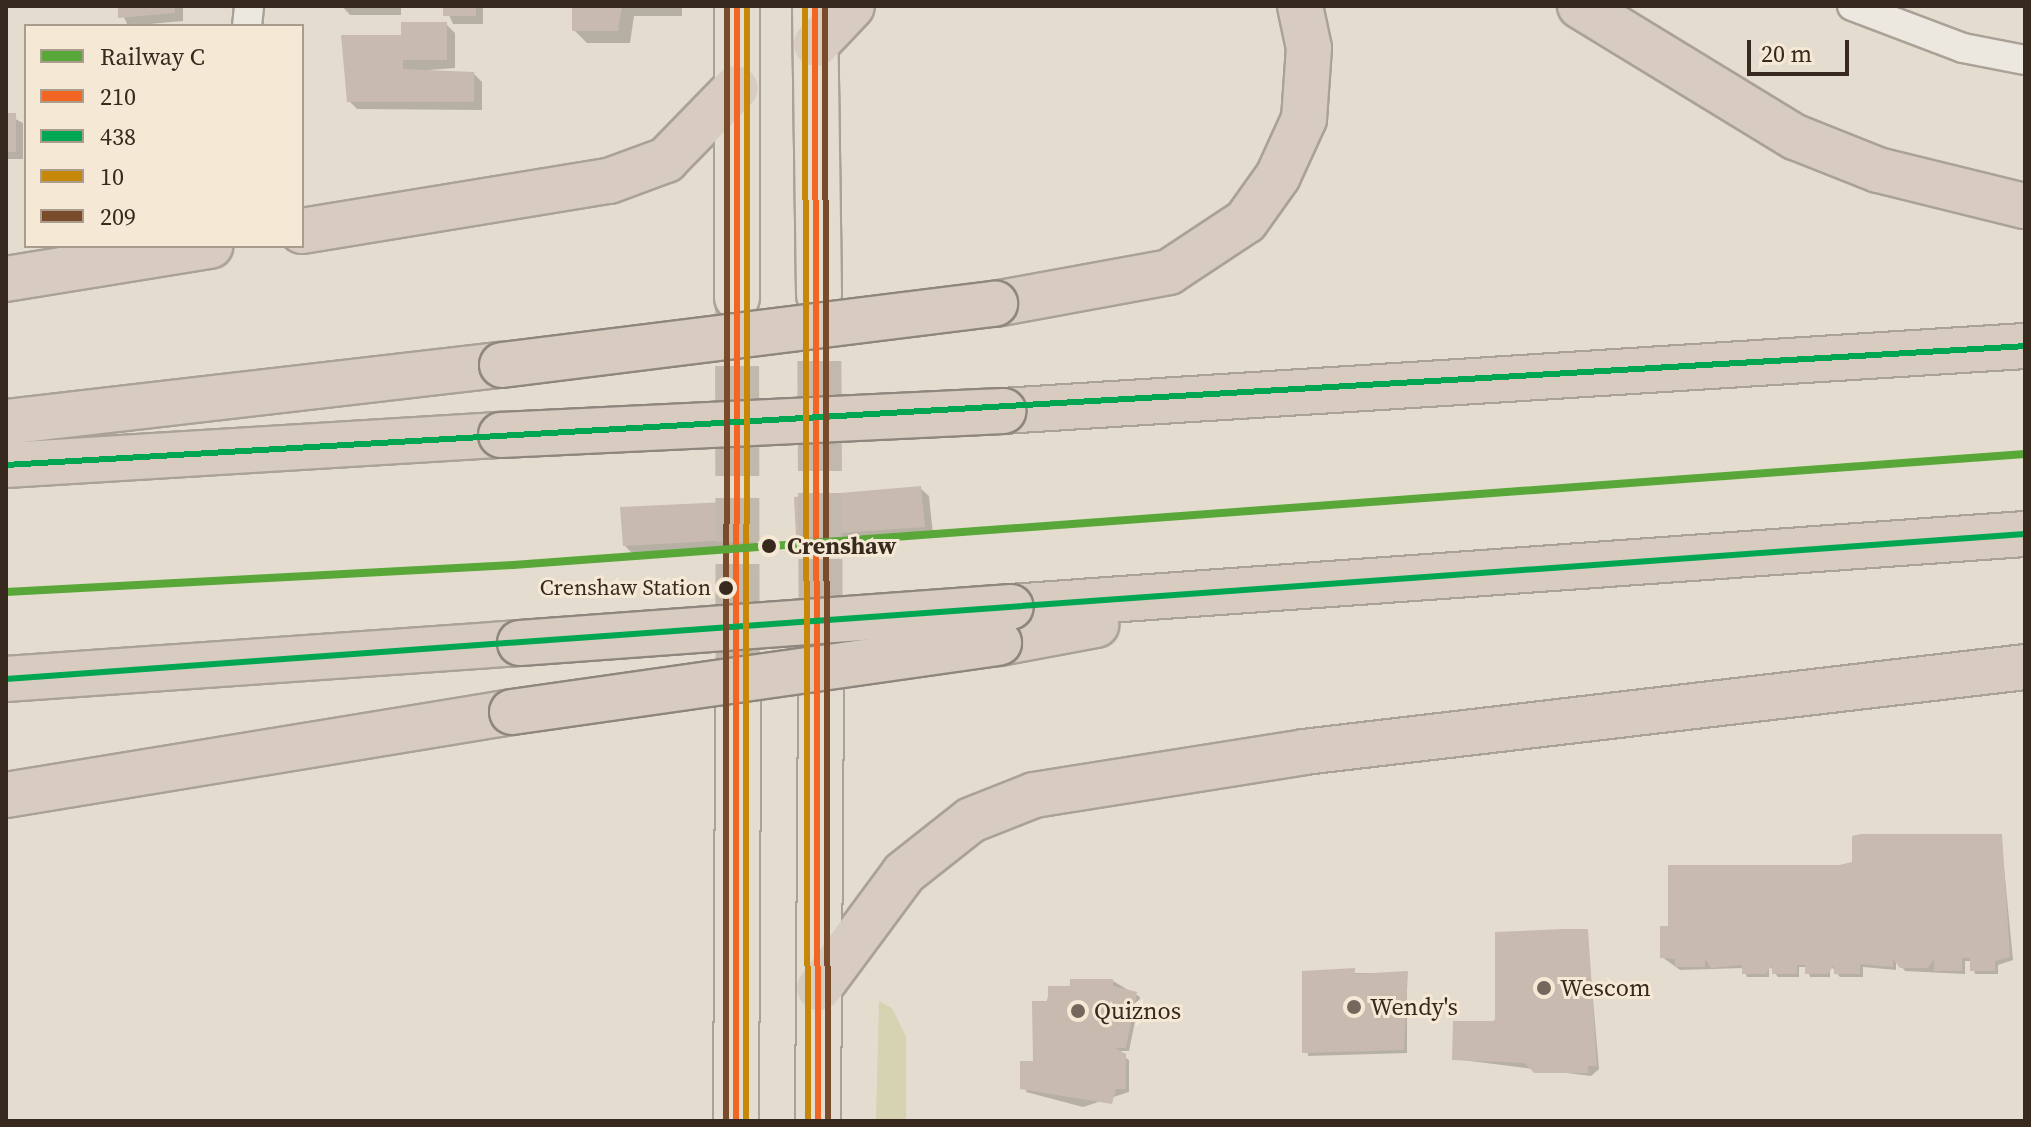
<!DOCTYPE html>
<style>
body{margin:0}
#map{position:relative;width:2031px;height:1127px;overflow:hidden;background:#e4dcce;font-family:"Source Serif 4",serif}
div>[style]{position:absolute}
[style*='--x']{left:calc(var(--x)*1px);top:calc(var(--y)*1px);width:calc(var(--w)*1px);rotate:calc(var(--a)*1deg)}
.green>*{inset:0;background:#d5d3b1}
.shadow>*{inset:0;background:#0003}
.building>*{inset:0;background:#c8baaf}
.primary-tunnel>*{height:44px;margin-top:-22px;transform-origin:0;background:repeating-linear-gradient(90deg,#c2b8ab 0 44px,transparent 0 66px)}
.roads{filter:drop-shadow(2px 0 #aaa197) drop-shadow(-2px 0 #aaa197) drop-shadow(0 2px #aaa197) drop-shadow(0 -2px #aaa197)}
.street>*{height:28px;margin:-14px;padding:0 14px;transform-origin:14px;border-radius:14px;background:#ece7df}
.primary>*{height:44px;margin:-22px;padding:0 22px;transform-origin:22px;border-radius:22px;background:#e3dcd1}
.highway>*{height:44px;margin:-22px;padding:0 22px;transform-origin:22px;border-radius:22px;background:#d7ccbf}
.bridges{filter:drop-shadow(2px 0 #8f877e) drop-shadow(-2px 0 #8f877e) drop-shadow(0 2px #8f877e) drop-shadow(0 -2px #8f877e)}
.highway-bridge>*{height:44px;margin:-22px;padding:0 22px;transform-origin:22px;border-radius:22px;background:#d7ccbf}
.bus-1>*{height:6px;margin:-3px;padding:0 3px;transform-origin:3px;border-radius:3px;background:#f26522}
.bus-2>*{height:6px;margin:-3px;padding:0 3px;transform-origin:3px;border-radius:3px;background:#00a651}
.bus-3>*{height:6px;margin:-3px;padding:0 3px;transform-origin:3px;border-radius:3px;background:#c78708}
.bus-4>*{height:6px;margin:-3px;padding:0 3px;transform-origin:3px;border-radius:3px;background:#7a4b2a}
.rail-1>*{height:8px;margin:-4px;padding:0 4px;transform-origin:4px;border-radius:4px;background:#58a738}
.dots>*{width:22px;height:22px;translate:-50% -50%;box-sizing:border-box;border:4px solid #f5e9d5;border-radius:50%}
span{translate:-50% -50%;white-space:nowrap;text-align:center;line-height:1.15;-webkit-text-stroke:6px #f5e9d5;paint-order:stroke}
.bus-label{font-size:22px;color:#38291f}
.right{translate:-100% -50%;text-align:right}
.stop-label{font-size:24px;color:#38291f;font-weight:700}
.left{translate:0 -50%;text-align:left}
.poi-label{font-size:24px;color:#38291f}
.frame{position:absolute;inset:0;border:8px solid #38291f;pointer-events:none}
.legend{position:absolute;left:24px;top:24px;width:280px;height:224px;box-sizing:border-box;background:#f5e9d5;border:2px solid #a99c8c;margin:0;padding:10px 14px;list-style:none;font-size:24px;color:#38291f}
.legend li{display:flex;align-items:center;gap:16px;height:40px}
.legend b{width:40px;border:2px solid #a99c8c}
.scale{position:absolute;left:1747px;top:40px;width:102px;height:36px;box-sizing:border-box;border:4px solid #38291f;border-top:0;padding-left:10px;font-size:24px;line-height:28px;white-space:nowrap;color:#38291f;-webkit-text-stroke:6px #f5e9d5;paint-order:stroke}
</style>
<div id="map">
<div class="green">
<div style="clip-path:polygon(879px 1001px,892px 1008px,906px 1037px,906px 1121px,876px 1121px)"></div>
</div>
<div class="shadow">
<div style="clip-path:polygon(119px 6px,183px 6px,183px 21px,128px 26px)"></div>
<div style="clip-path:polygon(342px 6px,401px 6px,401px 15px,350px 15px)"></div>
<div style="clip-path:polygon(445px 6px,483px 6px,483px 24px,453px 24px)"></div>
<div style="clip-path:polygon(574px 6px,682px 6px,682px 16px,634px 16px,630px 43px,587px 43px,574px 30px)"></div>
<div style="clip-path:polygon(446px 24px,455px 33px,455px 68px,416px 71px,474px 74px,482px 82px,482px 110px,357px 109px,349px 101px,403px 37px)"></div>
<div style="clip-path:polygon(6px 114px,23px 123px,23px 159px,6px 159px)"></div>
<div style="clip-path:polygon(920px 488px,929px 496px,933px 535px,807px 543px,798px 535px)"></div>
<div style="clip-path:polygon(748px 503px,756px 511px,757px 547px,633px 554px,625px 546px)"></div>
<div style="clip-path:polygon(2001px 836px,2013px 960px,1998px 965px,1998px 974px,1975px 974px,1972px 961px,1965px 961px,1965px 974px,1905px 971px,1896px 959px,1896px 970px,1863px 967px,1863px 977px,1840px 977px,1830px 965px,1830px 977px,1810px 977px,1807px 967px,1799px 967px,1799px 977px,1778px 977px,1769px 965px,1769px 977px,1747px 977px,1744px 968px,1680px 970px,1662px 957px,1670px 928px,1840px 867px)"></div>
<div style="clip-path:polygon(1587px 931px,1599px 1069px,1591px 1076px,1454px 1059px)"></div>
<div style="clip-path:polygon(1304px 973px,1407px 973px,1407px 1053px,1308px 1056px)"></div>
<div style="clip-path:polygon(1113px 981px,1140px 997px,1129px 1051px,1116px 1051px,1129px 1060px,1129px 1092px,1083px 1107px,1026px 1092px,1050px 988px)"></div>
</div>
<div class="building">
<div style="clip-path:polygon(118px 6px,175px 6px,175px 13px,118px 18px)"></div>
<div style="clip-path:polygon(443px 6px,476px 6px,476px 16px,443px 16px)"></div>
<div style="clip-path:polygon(572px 6px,622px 6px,618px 31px,572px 31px)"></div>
<div style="clip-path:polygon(401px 22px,447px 22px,447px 60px,403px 60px,403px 69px,474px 72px,474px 102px,347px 102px,341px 35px,401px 35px)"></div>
<div style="clip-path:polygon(6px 113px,16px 113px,16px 152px,6px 152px)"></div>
<div style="clip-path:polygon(921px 486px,925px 527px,796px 536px,794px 497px)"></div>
<div style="clip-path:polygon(748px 501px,750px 539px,623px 546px,620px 507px)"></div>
<div style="clip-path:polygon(1861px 834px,2002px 834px,2010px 957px,1995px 961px,1995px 971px,1970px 971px,1970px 958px,1962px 958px,1962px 971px,1934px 971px,1934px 959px,1928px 968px,1900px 968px,1893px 959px,1893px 967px,1860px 964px,1860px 974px,1834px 974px,1834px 965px,1828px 974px,1805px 974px,1805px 965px,1797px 965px,1797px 974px,1772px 974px,1772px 965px,1766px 974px,1742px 974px,1742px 965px,1711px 968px,1705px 959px,1705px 967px,1675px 967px,1675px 959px,1660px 958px,1660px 926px,1668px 926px,1668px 865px,1839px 865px,1852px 862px,1852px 836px)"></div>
<div style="clip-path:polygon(1563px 929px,1588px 929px,1597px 1066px,1588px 1066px,1588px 1073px,1534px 1073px,1525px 1063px,1452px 1060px,1453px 1021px,1495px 1021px,1495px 932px)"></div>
<div style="clip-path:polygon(1355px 968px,1355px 974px,1408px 971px,1404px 1050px,1302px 1053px,1302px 971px)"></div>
<div style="clip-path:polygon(1070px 979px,1113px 979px,1113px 986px,1137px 992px,1126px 1048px,1115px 1048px,1126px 1054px,1126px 1089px,1116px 1089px,1112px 1104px,1020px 1089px,1020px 1061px,1033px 1061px,1032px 1001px,1048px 1001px,1048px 986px,1070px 986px)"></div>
</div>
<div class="primary-tunnel">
<div style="--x:819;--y:295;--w:394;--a:89.7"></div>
<div style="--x:737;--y:300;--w:399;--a:89.9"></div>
</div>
<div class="roads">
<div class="street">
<div style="--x:1852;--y:6;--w:119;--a:20.7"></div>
<div style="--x:1963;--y:48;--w:63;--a:11"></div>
<div style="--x:247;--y:26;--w:20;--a:-84"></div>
</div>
<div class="primary">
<div style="--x:737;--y:6;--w:292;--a:90"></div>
<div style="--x:815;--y:6;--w:289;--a:89.2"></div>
<div style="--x:736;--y:1121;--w:422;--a:-89.7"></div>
<div style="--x:818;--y:1121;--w:432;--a:-89.6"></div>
</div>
<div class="highway">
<div style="--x:1580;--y:6;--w:252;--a:31.4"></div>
<div style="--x:1795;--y:137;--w:89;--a:21.7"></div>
<div style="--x:1878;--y:170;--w:151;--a:13.8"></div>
<div style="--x:816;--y:44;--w:52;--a:-46.5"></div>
<div style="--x:302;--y:231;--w:311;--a:-9.3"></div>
<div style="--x:609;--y:181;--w:61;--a:-20.2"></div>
<div style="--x:666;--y:160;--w:100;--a:-45.8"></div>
<div style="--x:6;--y:279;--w:207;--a:-9.2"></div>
<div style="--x:995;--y:304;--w:177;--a:-10.4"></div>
<div style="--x:1169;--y:272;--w:92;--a:-33.5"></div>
<div style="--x:1246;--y:221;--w:55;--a:-54.6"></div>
<div style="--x:1278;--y:176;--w:63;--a:-65.5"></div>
<div style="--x:1304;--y:119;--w:71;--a:-86"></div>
<div style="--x:1309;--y:48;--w:43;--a:-102.1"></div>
<div style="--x:1003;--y:411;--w:1024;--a:-3.64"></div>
<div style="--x:6;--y:422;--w:499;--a:-6.6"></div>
<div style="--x:6;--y:465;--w:496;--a:-3.5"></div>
<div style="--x:1011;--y:607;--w:1017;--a:-4.12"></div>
<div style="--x:999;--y:643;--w:99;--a:-10.5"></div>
<div style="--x:6;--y:679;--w:515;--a:-4.01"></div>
<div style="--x:6;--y:795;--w:513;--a:-9.32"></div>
<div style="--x:819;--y:988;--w:143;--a:-53.5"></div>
<div style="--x:904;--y:873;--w:85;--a:-38.3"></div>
<div style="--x:971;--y:820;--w:68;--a:-21.6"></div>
<div style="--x:1034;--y:795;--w:273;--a:-9"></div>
<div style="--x:1304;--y:752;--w:726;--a:-6.72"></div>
</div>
</div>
<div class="bridges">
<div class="highway-bridge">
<div style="--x:502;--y:365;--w:497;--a:-7.1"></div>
<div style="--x:501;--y:435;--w:503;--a:-2.74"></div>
<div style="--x:520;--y:643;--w:492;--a:-4.2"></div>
<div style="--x:512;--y:712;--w:492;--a:-8.1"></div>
</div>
</div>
<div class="bus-1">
<div style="--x:815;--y:6;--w:1115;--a:89.85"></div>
<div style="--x:736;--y:1121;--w:1115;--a:-89.95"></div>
</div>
<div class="bus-2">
<div style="--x:6;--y:465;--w:2023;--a:-3.37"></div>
<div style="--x:6;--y:679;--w:2024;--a:-4.11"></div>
</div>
<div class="bus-3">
<div style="--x:805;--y:6;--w:1115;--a:89.85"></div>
<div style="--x:746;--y:1121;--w:1115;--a:-89.95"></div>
</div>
<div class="bus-4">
<div style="--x:825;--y:6;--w:1115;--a:89.85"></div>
<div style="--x:726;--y:1121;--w:1115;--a:-89.95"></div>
</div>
<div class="rail-1">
<div style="--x:6;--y:592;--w:508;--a:-3.05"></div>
<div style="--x:513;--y:565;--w:1516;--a:-4.2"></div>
</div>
<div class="dots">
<div style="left:769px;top:546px;background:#38291f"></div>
<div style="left:726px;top:588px;background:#38291f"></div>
<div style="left:1544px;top:988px;background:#74685c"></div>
<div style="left:1354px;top:1007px;background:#74685c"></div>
<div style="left:1078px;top:1011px;background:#74685c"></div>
</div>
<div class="bus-label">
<span class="right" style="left:711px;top:588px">Crenshaw Station</span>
</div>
<div class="stop-label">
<span class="left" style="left:787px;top:546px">Crenshaw</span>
</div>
<div class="poi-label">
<span class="left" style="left:1560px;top:988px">Wescom</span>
<span class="left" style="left:1370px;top:1007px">Wendy's</span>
<span class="left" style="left:1094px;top:1011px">Quiznos</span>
</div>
<div class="frame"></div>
<ul class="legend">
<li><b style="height:10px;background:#58a738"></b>Railway C</li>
<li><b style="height:10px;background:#f26522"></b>210</li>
<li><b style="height:10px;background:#00a651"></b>438</li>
<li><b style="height:10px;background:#c78708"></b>10</li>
<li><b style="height:10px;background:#7a4b2a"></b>209</li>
</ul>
<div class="scale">20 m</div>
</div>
